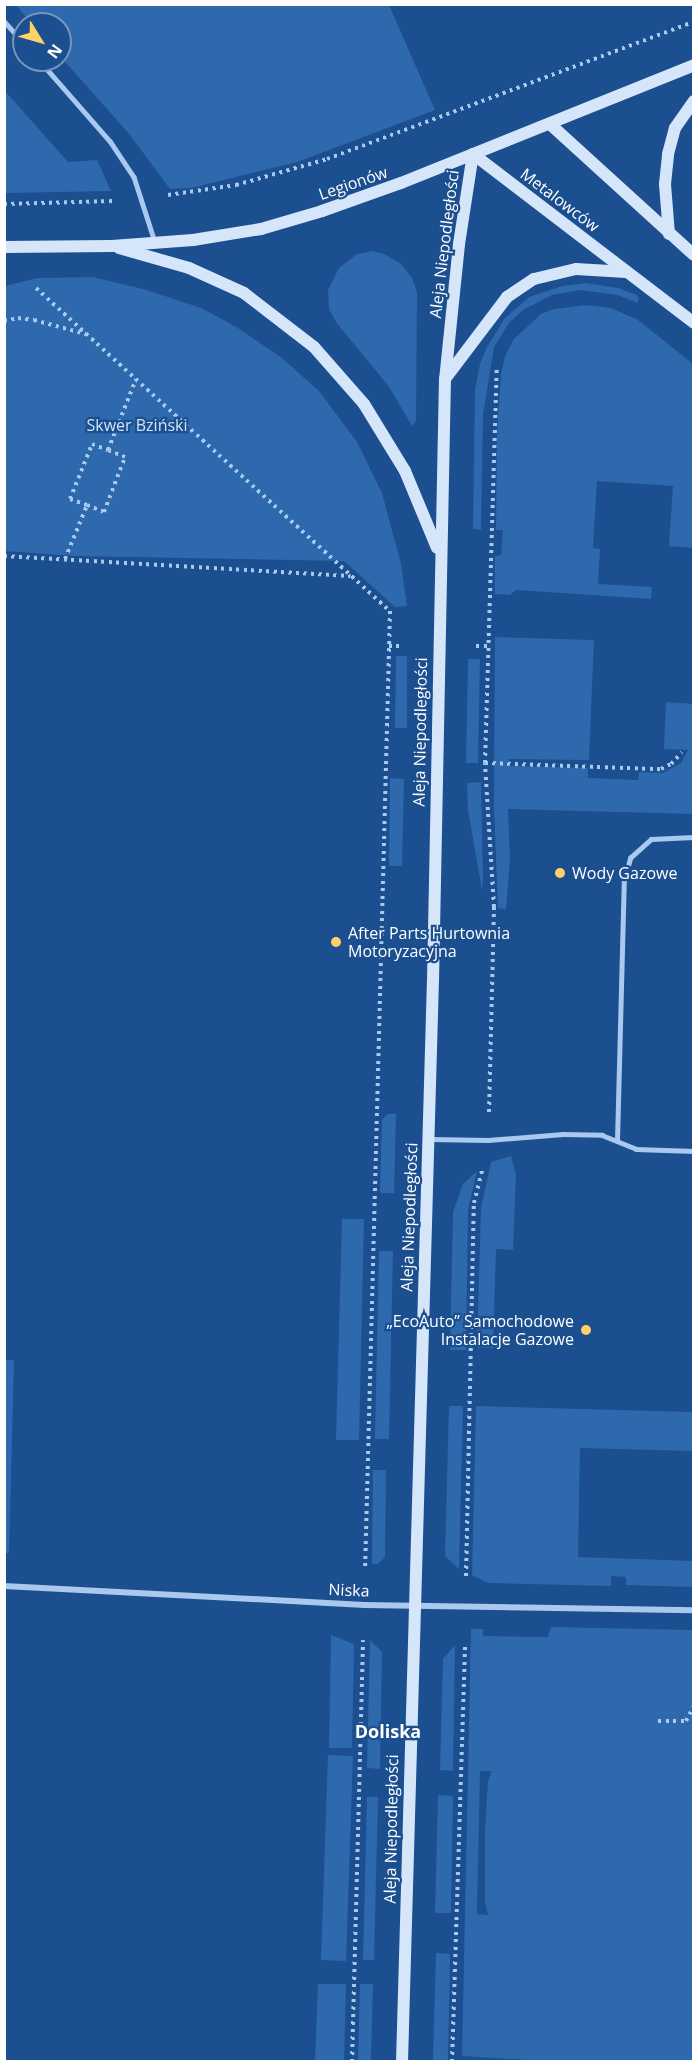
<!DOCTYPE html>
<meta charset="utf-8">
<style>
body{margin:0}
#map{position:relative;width:698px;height:2066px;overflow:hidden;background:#1b4f8f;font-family:"Open Sans",sans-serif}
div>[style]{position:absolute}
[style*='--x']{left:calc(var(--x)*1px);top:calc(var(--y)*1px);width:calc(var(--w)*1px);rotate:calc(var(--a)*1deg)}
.green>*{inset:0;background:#2e69ad}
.path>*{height:4px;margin-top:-2px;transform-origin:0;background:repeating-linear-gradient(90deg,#a9c9ee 0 3px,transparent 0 7.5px)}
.lane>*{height:4.5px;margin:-2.25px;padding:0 2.25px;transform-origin:2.25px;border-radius:2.25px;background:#a9c9ee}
.street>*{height:6px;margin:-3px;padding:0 3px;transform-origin:3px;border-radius:3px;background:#a9c9ee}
.secondary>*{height:12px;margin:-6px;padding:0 6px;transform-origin:6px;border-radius:6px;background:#d6e6fa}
.dots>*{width:16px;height:16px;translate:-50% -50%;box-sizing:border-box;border:3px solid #1b4f8f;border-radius:50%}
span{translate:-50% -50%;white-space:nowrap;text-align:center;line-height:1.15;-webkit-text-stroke:4.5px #1b4f8f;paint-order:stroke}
.street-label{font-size:16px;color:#fff}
.park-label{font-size:16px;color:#cfe3fa}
.poi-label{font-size:16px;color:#fff}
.left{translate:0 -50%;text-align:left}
.right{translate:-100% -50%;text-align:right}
.neighbourhood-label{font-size:18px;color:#fff;font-weight:700}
.frame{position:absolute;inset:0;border:6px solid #fff;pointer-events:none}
.north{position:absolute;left:12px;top:12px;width:60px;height:60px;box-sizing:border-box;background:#1b4f8f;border:2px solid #7695bc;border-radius:50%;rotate:127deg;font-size:16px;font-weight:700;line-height:24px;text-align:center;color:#fff}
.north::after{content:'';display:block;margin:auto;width:21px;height:27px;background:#ffd166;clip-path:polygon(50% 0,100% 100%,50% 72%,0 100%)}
</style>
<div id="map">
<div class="green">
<div style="clip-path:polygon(16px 5px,389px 5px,435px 110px,297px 162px,191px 188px,170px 189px,130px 135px,60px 56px,60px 24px,32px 24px)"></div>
<div style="clip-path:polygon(5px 91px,68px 162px,97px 160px,111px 191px,5px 193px)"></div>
<div style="clip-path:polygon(373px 251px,384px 254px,401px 264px,412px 278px,417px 292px,416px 421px,412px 426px,390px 388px,336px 322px,329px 309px,328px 290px,339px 268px,357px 254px)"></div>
<div style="clip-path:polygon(93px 277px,147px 290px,201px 308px,238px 328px,282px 358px,319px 391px,357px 442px,382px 493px,401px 564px,407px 606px,395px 607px,344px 561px,75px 556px,5px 551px,5px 286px,38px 278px)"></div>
<div style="clip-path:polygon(586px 283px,618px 288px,637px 295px,639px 299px,637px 303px,618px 295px,580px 290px,552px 295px,523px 310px,509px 323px,494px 347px,483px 415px,481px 530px,473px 529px,475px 390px,480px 364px,487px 347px,505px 318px,529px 297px,562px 286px)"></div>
<div style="clip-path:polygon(586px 305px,611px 308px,638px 320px,693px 364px,693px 548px,669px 546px,673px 486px,597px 481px,593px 548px,600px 549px,598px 584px,652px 587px,651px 599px,516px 590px,510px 595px,495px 594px,495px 556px,501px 555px,503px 530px,496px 530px,497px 431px,501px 375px,505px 356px,514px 339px,541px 314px,554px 309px)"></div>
<div style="clip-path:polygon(495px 637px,594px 640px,589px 760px,509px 759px,508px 766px,588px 768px,588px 778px,638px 780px,639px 772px,663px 773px,681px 763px,688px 750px,664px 749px,666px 702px,694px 704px,693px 814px,508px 809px,510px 860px,506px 909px,498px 908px,494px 806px)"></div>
<div style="clip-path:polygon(396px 656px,407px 656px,407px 728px,395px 728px)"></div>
<div style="clip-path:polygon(468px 659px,480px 659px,478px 763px,466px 763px)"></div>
<div style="clip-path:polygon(390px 778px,404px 779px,402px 866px,389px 866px)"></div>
<div style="clip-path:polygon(481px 782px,483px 879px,482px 890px,468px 810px,467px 783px)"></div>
<div style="clip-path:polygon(387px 1114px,396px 1114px,394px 1193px,380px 1193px,382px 1120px)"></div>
<div style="clip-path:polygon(511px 1156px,516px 1175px,513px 1250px,496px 1249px,493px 1348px,477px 1348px,481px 1208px,491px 1162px)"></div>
<div style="clip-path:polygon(477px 1171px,468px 1210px,466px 1350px,450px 1350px,453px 1212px,463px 1184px)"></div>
<div style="clip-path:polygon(342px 1219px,364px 1219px,359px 1440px,336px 1440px)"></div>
<div style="clip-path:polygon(379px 1251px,393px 1251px,389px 1439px,375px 1439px)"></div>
<div style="clip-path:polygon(5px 1360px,14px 1360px,9px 1553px,4px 1553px)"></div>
<div style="clip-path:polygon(449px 1406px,463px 1406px,459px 1569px,445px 1556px)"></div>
<div style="clip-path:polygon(476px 1406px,693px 1412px,693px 1451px,580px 1448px,578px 1557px,693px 1561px,693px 1587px,626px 1585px,626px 1577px,611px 1576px,611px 1586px,488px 1583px,472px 1575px)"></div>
<div style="clip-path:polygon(373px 1470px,386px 1470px,385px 1557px,378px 1564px,372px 1564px)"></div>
<div style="clip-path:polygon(evenodd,551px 1627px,693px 1630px,693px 2061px,561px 2062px,462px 2056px,471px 1629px,483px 1629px,483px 1636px,548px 1637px,551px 1627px,480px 1771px,492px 1771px,488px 1781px,485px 1830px,485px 1902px,488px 1915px,477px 1914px,480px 1771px)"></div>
<div style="clip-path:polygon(331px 1635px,354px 1644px,352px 1748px,329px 1748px)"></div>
<div style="clip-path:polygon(370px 1640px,382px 1652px,380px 1769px,367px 1768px)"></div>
<div style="clip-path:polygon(455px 1645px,453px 1771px,440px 1770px,443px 1659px)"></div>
<div style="clip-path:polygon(328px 1755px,353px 1756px,346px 1961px,321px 1960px)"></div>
<div style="clip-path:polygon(438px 1795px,453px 1796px,451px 1913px,435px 1913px)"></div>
<div style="clip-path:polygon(367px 1797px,378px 1797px,374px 1960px,363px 1960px)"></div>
<div style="clip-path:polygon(436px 1953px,450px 1954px,448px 2061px,433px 2061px)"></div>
<div style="clip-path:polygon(318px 1984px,346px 1984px,344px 2061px,315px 2061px)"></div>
<div style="clip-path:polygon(360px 1984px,373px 1984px,371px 2061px,358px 2061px)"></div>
</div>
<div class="path">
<div style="--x:168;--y:195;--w:69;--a:-8.4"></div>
<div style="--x:236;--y:185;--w:95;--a:-15.9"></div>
<div style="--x:327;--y:159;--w:392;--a:-20.5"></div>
<div style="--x:4;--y:204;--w:109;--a:-1.6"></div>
<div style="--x:36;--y:288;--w:479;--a:42.4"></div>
<div style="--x:390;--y:611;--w:960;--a:91.49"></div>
<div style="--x:4;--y:321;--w:14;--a:-12"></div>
<div style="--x:18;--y:318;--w:16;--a:7"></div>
<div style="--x:34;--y:320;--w:54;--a:15.1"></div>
<div style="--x:87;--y:505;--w:18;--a:-161"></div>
<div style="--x:70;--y:499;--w:59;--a:-68.2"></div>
<div style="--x:92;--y:444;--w:17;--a:21"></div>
<div style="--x:4;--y:556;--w:347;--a:3.3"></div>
<div style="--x:65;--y:559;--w:58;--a:-67.8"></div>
<div style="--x:87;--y:505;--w:18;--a:22"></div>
<div style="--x:104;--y:512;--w:59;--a:-69.1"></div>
<div style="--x:125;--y:457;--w:18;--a:-158"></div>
<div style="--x:108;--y:450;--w:76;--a:-68.5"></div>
<div style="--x:389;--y:646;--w:15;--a:0"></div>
<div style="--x:476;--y:646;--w:11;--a:0"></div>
<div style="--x:485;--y:763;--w:176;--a:2"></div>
<div style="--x:661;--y:769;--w:11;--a:-27"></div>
<div style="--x:671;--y:764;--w:16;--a:-47"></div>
<div style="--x:489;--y:1112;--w:205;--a:-88.6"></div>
<div style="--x:494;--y:907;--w:144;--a:-93.6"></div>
<div style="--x:485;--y:763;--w:395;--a:-88.3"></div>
<div style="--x:466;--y:1576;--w:373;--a:-88.8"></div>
<div style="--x:474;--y:1203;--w:37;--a:-76"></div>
<div style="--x:658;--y:1721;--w:28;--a:0"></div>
<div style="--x:686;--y:1721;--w:17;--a:-62"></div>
<div style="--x:352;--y:2062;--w:422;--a:-88.5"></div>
<div style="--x:452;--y:2062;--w:420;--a:-88.2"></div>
</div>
<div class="lane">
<div style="--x:4;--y:21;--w:30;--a:48"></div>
<div style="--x:39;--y:60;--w:108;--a:48.8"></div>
<div style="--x:110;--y:141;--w:43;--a:56.3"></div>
<div style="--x:134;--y:177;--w:68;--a:72.1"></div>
<div style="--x:429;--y:1139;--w:59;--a:1"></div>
<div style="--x:488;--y:1140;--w:75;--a:-4.6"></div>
<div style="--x:563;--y:1134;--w:39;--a:1"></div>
<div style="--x:602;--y:1135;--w:37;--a:22"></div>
<div style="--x:636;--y:1149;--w:58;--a:2"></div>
<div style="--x:617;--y:1141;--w:260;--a:-88.5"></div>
<div style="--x:624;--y:881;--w:24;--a:-75"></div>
<div style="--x:630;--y:858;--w:28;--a:-42"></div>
<div style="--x:651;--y:839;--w:43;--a:-2.7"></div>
</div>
<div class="street">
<div style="--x:4;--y:1586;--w:361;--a:3"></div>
<div style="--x:364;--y:1605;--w:330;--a:0.9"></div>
</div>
<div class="secondary">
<div style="--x:551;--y:125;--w:193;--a:42.3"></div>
<div style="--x:473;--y:154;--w:278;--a:37.4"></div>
<div style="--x:669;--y:234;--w:50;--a:-94.6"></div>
<div style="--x:665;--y:184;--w:30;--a:-84"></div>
<div style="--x:668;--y:154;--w:27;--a:-75"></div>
<div style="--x:675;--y:128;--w:33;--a:-55"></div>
<div style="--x:4;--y:247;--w:108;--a:-0.5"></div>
<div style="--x:112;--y:246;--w:81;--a:-4.2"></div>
<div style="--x:193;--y:240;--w:69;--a:-9.2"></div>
<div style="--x:261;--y:229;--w:64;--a:-16.4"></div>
<div style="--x:322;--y:211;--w:84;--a:-19.5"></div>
<div style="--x:401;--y:183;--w:316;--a:-21.9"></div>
<div style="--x:119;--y:248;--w:73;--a:15.9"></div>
<div style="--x:189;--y:268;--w:60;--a:24.4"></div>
<div style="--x:244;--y:293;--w:88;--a:37.6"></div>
<div style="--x:314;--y:347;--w:76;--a:48.7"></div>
<div style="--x:364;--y:404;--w:79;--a:58.5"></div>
<div style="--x:405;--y:471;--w:83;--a:67.4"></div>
<div style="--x:445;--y:379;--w:103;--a:-52.9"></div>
<div style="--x:507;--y:297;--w:32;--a:-34"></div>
<div style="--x:534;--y:279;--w:43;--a:-13.4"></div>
<div style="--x:576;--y:269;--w:50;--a:3.4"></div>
<div style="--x:402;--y:2062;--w:1081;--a:-88.36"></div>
<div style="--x:433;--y:981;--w:601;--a:-88.86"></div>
<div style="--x:445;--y:380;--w:137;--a:-84.1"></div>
<div style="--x:459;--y:244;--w:91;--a:-81.2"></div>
</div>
<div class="dots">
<div style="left:560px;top:873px;background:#ffd166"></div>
<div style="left:336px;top:942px;background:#ffd166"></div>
<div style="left:586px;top:1330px;background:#ffd166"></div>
</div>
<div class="street-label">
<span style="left:353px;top:183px;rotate:-19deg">Legionów</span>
<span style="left:560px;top:200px;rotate:37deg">Metalowców</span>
<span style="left:444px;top:244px;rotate:-83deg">Aleja Niepodległości</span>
<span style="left:420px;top:732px;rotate:-89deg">Aleja Niepodległości</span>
<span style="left:409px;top:1217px;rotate:-88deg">Aleja Niepodległości</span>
<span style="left:349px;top:1590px;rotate:2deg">Niska</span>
<span style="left:391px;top:1829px;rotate:-89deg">Aleja Niepodległości</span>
</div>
<div class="park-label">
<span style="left:137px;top:425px">Skwer Bziński</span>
</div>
<div class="poi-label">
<span class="left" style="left:572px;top:873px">Wody Gazowe</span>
<span class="left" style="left:348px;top:942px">After Parts Hurtownia<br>Motoryzacyjna</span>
<span class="right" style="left:574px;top:1330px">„EcoAuto” Samochodowe<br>Instalacje Gazowe</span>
</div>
<div class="neighbourhood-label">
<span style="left:388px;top:1731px">Doliska</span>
</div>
<div class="frame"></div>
<div class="north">N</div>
</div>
